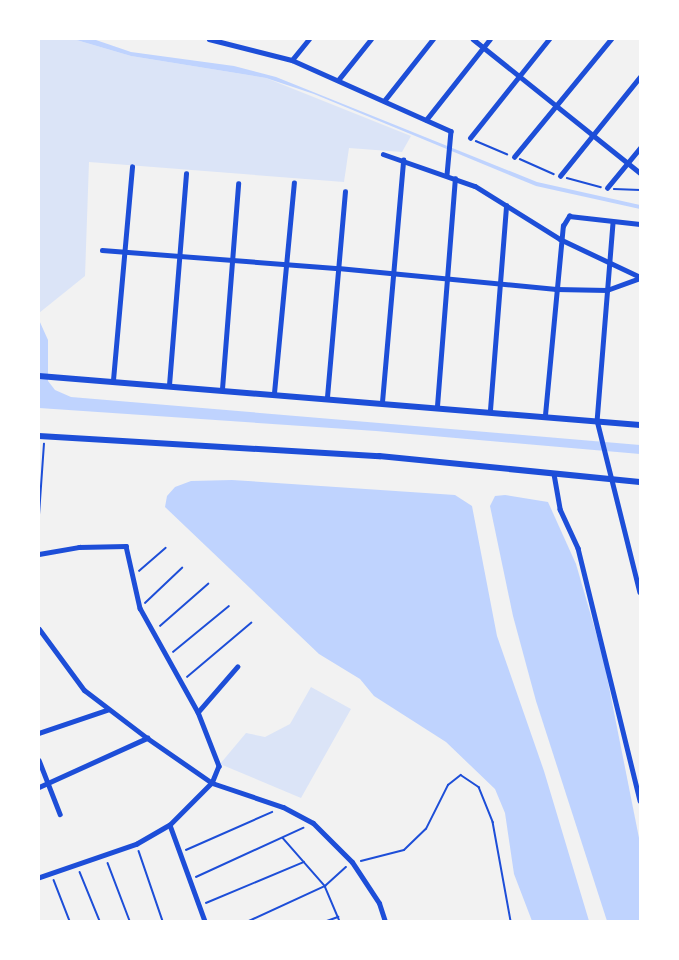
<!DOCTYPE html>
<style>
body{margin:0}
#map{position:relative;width:679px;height:960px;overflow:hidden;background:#f2f2f2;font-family:Overpass,sans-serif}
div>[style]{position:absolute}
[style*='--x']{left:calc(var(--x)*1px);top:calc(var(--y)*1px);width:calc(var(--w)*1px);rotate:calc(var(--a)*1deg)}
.green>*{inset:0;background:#dbe4f7}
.water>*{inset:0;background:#bfd3fe}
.path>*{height:1.5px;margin:-0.75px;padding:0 0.75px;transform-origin:0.75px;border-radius:0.75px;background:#1d4ed8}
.minor>*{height:4.5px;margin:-2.25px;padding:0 2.25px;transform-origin:2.25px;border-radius:2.25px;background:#1d4ed8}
.tertiary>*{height:5px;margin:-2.5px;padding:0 2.5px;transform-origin:2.5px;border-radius:2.5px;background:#1d4ed8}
.secondary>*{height:6px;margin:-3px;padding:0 3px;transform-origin:3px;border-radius:3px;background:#1d4ed8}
span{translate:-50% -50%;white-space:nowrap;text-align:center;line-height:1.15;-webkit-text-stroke:6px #fff;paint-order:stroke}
.frame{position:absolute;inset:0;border:40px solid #fff;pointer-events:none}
</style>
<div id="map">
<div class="green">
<div style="clip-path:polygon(39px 39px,73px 39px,131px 56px,266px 78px,411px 136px,402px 152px,349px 148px,344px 182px,89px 162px,85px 276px,39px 313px)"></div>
<div style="clip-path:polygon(311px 687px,351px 709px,301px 798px,220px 764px,246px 733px,265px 737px,290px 724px)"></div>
</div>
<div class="water">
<div style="clip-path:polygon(73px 39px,93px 39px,131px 52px,234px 66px,276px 77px,537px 182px,640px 205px,640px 209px,536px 186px,314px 94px,266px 78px,131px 56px)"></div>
<div style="clip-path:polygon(39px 320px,48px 340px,48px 381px,55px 390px,71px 397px,640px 445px,640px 454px,376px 431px,39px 408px)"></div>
<div style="clip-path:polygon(232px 480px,455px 495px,472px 506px,497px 636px,544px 771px,589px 921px,532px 921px,514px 874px,505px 813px,495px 789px,446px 742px,374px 696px,360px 679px,319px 654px,165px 507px,167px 496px,175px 487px,191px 481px)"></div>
<div style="clip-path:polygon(505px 495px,548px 502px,576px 564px,603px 657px,640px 843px,640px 921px,607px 921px,536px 701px,513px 616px,490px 506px,495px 496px)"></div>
</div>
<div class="path">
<div style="--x:476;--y:141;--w:34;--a:23"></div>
<div style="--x:520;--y:159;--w:37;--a:24"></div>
<div style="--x:567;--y:178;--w:35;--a:15"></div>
<div style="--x:614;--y:189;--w:26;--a:2"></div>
<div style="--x:39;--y:515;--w:71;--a:-86"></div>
<div style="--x:139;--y:571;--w:35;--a:-41"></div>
<div style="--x:145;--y:603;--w:51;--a:-43.4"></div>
<div style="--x:160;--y:626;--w:64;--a:-41.2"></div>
<div style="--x:173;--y:652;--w:72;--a:-39.4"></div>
<div style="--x:187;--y:677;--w:84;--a:-40.2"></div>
<div style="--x:283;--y:838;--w:64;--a:48.8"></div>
<div style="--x:325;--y:886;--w:38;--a:67"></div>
<div style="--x:186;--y:850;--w:94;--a:-23.8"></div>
<div style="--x:139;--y:851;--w:74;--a:71.1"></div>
<div style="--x:361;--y:861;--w:44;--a:-14.3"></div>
<div style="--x:404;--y:850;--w:30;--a:-44"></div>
<div style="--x:426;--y:829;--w:49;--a:-63.4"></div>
<div style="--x:448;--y:785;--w:16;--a:-38"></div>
<div style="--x:461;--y:775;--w:22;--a:34"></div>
<div style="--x:479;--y:787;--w:38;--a:68"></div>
<div style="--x:493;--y:822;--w:101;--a:79.7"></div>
<div style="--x:108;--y:863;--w:62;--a:69.2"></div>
<div style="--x:80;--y:872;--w:53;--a:67.8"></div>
<div style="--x:196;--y:877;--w:118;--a:-24.6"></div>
<div style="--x:54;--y:880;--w:44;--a:68.7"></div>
<div style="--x:206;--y:903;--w:106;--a:-22.7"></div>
<div style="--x:39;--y:920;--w:1;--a:90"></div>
<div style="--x:249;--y:921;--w:84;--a:-24.7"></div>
<div style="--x:325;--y:886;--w:28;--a:-42"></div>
<div style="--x:327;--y:921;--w:12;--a:-20"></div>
</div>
<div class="minor">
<div style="--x:209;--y:39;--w:86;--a:14.2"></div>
<div style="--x:292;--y:60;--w:174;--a:24.1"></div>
<div style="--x:451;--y:131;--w:44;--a:95.2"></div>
<div style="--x:473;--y:39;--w:214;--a:38.7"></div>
<div style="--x:292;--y:60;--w:27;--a:-51"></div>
<div style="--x:339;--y:79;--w:51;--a:-51.3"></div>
<div style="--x:384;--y:101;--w:79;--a:-51.7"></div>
<div style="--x:426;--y:120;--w:103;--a:-51.7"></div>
<div style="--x:470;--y:138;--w:127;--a:-51.4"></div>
<div style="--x:383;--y:154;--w:97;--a:19.2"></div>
<div style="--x:475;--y:186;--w:100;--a:31.9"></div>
<div style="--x:560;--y:239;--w:89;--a:25.4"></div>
<div style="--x:514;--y:157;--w:153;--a:-50.6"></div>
<div style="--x:560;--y:176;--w:127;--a:-51.1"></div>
<div style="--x:607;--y:188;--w:52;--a:-50.5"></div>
<div style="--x:613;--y:223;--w:198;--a:94.6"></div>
<div style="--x:597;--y:420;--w:177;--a:76"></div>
<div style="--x:102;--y:250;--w:237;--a:4.4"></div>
<div style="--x:338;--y:268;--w:219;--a:5.5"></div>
<div style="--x:556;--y:289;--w:51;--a:1.1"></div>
<div style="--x:607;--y:290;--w:35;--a:-20"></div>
<div style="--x:113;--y:380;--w:214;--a:-84.9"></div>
<div style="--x:169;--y:385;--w:212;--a:-85.4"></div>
<div style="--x:222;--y:389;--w:206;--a:-85.5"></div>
<div style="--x:274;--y:393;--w:211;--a:-84.6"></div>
<div style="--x:327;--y:397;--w:206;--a:-85"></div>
<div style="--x:382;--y:402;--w:243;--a:-85"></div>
<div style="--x:437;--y:406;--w:228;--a:-85.5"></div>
<div style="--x:490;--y:410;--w:205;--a:-85.5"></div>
<div style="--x:545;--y:415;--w:190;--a:-84.6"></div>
<div style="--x:563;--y:226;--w:12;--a:-59"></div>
<div style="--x:569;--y:216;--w:71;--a:6.4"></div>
<div style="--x:554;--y:474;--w:36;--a:80"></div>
<div style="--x:560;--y:509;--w:43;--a:65.2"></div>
<div style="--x:578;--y:548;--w:260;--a:76.2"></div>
<div style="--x:39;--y:554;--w:41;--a:-9.9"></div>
<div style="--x:79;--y:547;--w:47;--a:-1.2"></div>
<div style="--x:126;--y:546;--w:64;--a:77.3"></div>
<div style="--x:140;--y:608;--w:119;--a:60.9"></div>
<div style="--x:198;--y:712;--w:58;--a:68.7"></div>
<div style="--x:219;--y:766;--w:18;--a:112"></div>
<div style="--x:212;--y:783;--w:59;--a:135"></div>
<div style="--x:170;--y:825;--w:38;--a:150"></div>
<div style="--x:137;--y:844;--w:104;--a:160.9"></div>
<div style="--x:198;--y:712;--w:60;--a:-49.1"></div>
<div style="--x:39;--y:733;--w:72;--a:-18.7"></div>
<div style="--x:39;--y:760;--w:58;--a:68.7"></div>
<div style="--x:39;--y:787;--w:119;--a:-24.4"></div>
<div style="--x:170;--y:825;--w:102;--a:70"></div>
</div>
<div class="tertiary">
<div style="--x:39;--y:629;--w:76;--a:53.6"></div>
<div style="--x:84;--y:690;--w:79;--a:37.3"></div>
<div style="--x:147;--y:738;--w:79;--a:34.7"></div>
<div style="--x:212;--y:783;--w:75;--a:18.7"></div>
<div style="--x:283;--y:807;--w:34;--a:28"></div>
<div style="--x:313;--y:823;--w:55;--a:45"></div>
<div style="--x:352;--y:862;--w:49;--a:56.6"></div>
<div style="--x:379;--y:903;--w:19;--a:72"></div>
</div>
<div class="secondary">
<div style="--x:39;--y:376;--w:603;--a:4.66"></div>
<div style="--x:39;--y:436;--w:341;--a:3.4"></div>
<div style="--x:379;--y:456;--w:262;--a:5.7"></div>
</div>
<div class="frame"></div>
</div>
